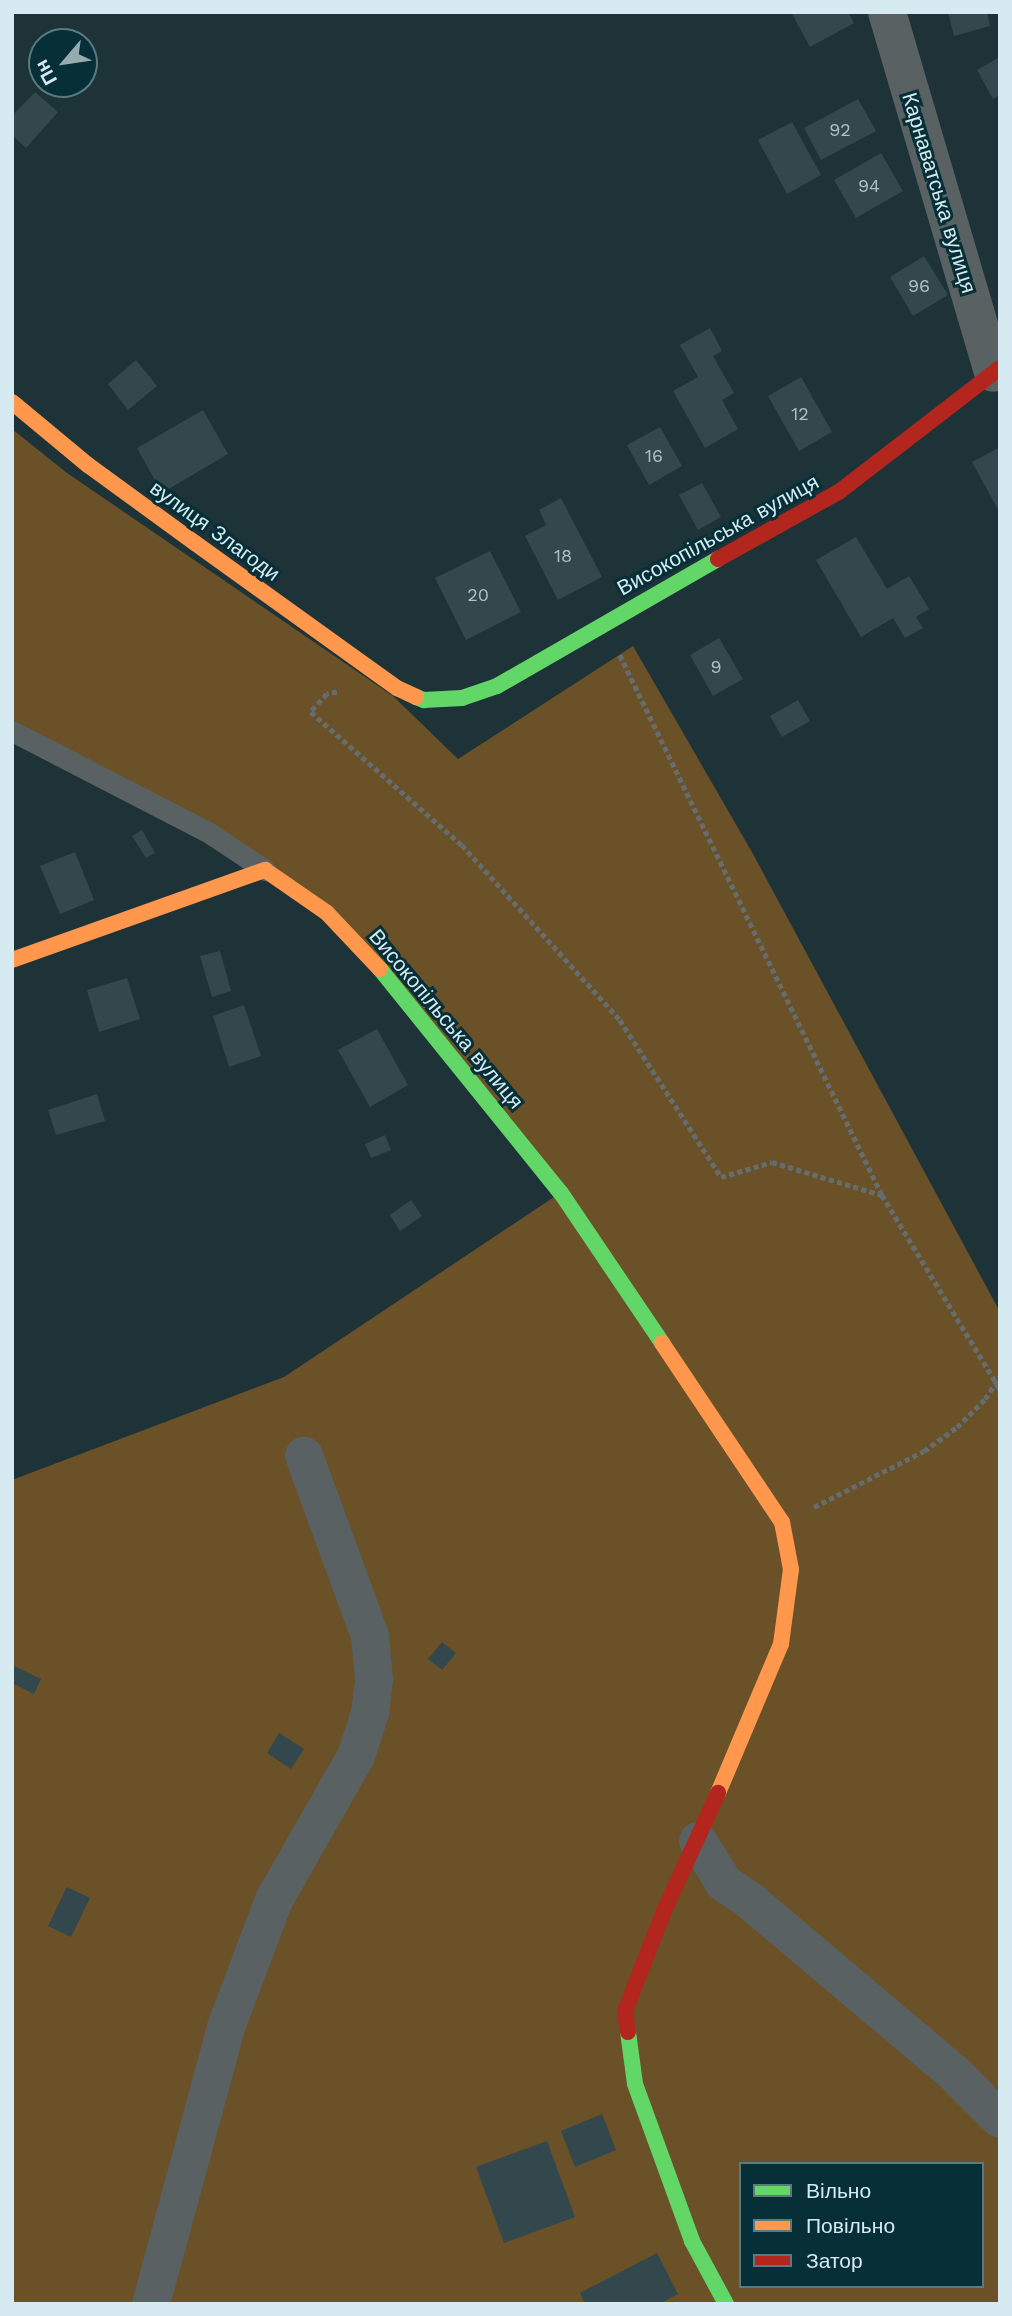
<!DOCTYPE html>
<meta charset="utf-8">
<style>
body{margin:0}
#map{position:relative;width:1012px;height:2316px;overflow:hidden;background:#1e3338;font-family:"Work Sans",sans-serif}
div>[style]{position:absolute}
[style*='--x']{left:calc(var(--x)*1px);top:calc(var(--y)*1px);width:calc(var(--w)*1px);rotate:calc(var(--a)*1deg)}
.green>*{inset:0;background:#6a5128}
.building>*{inset:0;background:#32484d}
.path>*{height:4.5px;margin-top:-2.25px;transform-origin:0;background:repeating-linear-gradient(90deg,#646e70 0 5px,transparent 0 8.5px)}
.lane>*{height:21px;margin:-10.5px;padding:0 10.5px;transform-origin:10.5px;border-radius:10.5px;background:#596162}
.street>*{height:38px;margin:-19px;padding:0 19px;transform-origin:19px;border-radius:19px;background:#596162}
.fast>*{height:16px;margin:-8px;padding:0 8px;transform-origin:8px;border-radius:8px;background:#63d668}
.slow>*{height:16px;margin:-8px;padding:0 8px;transform-origin:8px;border-radius:8px;background:#ff974d}
.jam>*{height:16px;margin:-8px;padding:0 8px;transform-origin:8px;border-radius:8px;background:#b3261e}
span{translate:-50% -50%;white-space:nowrap;text-align:center;line-height:1.15;-webkit-text-stroke:6px #062f38;paint-order:stroke}
.number-label{font-size:18px;color:#adc2c8}
.number-label span{-webkit-text-stroke-width:0}
.street-label{font-size:21px;color:#d6ebf1}
.frame{position:absolute;inset:0;border:14px solid #d6ebf1;pointer-events:none}
.legend{position:absolute;left:739px;top:2162px;width:245px;height:126px;box-sizing:border-box;background:#062f38;border:2px solid #597a82;margin:0;padding:9px 12px;list-style:none;font-size:21px;color:#d6ebf1}
.legend li{display:flex;align-items:center;gap:14px;height:35px}
.legend b{width:35px;border:2px solid #597a82}
.north{position:absolute;left:28px;top:28px;width:70px;height:70px;box-sizing:border-box;background:#062f38;border:2px solid #597a82;border-radius:50%;rotate:241deg;font-size:19px;font-weight:700;line-height:28px;text-align:center;color:#d6ebf1}
.north::after{content:'';display:block;margin:auto;width:24px;height:32px;background:#96abb0;clip-path:polygon(50% 0,100% 100%,50% 72%,0 100%)}
</style>
<div id="map">
<div class="green">
<div style="clip-path:polygon(evenodd,12px 429px,67px 473px,393px 696px,458px 759px,633px 646px,753px 854px,1000px 1312px,1000px 2304px,12px 2304px,12px 1480px,284px 1377px,560px 1193px,327px 913px,12px 731px,12px 429px,741px 2164px,982px 2164px,982px 2286px,741px 2286px,741px 2164px)"></div>
</div>
<div class="building">
<div style="clip-path:polygon(791px 12px,848px 12px,854px 23px,810px 47px)"></div>
<div style="clip-path:polygon(948px 12px,987px 12px,990px 26px,954px 36px)"></div>
<div style="clip-path:polygon(998px 58px,1000px 95px,993px 99px,977px 70px)"></div>
<div style="clip-path:polygon(35px 92px,58px 112px,26px 148px,12px 135px,12px 116px)"></div>
<div style="clip-path:polygon(858px 99px,876px 131px,821px 160px,804px 128px)"></div>
<div style="clip-path:polygon(792px 122px,821px 175px,787px 194px,758px 140px)"></div>
<div style="clip-path:polygon(881px 153px,903px 191px,856px 218px,834px 180px)"></div>
<div style="clip-path:polygon(924px 256px,948px 295px,913px 316px,890px 277px)"></div>
<div style="clip-path:polygon(710px 328px,722px 351px,713px 356px,734px 393px,722px 400px,738px 429px,705px 448px,673px 391px,698px 377px,680px 345px)"></div>
<div style="clip-path:polygon(136px 360px,157px 386px,128px 410px,108px 384px)"></div>
<div style="clip-path:polygon(801px 377px,832px 432px,799px 451px,768px 396px)"></div>
<div style="clip-path:polygon(203px 410px,228px 454px,162px 493px,137px 448px)"></div>
<div style="clip-path:polygon(660px 427px,682px 466px,649px 485px,627px 445px)"></div>
<div style="clip-path:polygon(1000px 447px,1000px 513px,972px 462px)"></div>
<div style="clip-path:polygon(702px 483px,721px 517px,698px 530px,679px 495px)"></div>
<div style="clip-path:polygon(561px 498px,602px 577px,558px 600px,525px 536px,546px 525px,539px 510px)"></div>
<div style="clip-path:polygon(856px 537px,887px 589px,909px 576px,929px 609px,916px 617px,923px 628px,905px 638px,893px 618px,861px 637px,816px 560px)"></div>
<div style="clip-path:polygon(490px 551px,521px 612px,466px 640px,435px 578px)"></div>
<div style="clip-path:polygon(719px 638px,743px 679px,713px 696px,690px 655px)"></div>
<div style="clip-path:polygon(798px 700px,810px 721px,782px 737px,770px 716px)"></div>
<div style="clip-path:polygon(142px 830px,155px 853px,146px 858px,132px 836px)"></div>
<div style="clip-path:polygon(75px 852px,94px 900px,60px 914px,40px 866px)"></div>
<div style="clip-path:polygon(220px 951px,231px 991px,212px 997px,200px 956px)"></div>
<div style="clip-path:polygon(127px 978px,140px 1019px,99px 1032px,87px 990px)"></div>
<div style="clip-path:polygon(244px 1005px,261px 1056px,229px 1067px,213px 1016px)"></div>
<div style="clip-path:polygon(377px 1029px,408px 1085px,370px 1107px,338px 1050px)"></div>
<div style="clip-path:polygon(97px 1094px,105px 1121px,56px 1135px,48px 1110px)"></div>
<div style="clip-path:polygon(385px 1135px,391px 1150px,371px 1158px,365px 1144px)"></div>
<div style="clip-path:polygon(411px 1200px,422px 1216px,400px 1231px,390px 1215px)"></div>
<div style="clip-path:polygon(442px 1642px,456px 1653px,442px 1670px,428px 1659px)"></div>
<div style="clip-path:polygon(12px 1665px,41px 1679px,34px 1694px,12px 1683px)"></div>
<div style="clip-path:polygon(279px 1733px,304px 1749px,291px 1769px,267px 1753px)"></div>
<div style="clip-path:polygon(67px 1887px,90px 1898px,71px 1937px,48px 1926px)"></div>
<div style="clip-path:polygon(602px 2114px,616px 2150px,575px 2167px,561px 2131px)"></div>
<div style="clip-path:polygon(547px 2141px,575px 2217px,504px 2243px,476px 2167px)"></div>
<div style="clip-path:polygon(657px 2253px,678px 2294px,659px 2304px,585px 2304px,580px 2293px)"></div>
</div>
<div class="path">
<div style="--x:620;--y:655;--w:600;--a:64.12"></div>
<div style="--x:882;--y:1195;--w:227;--a:58.7"></div>
<div style="--x:337;--y:692;--w:10;--a:169"></div>
<div style="--x:327;--y:694;--w:24;--a:132"></div>
<div style="--x:311;--y:712;--w:201;--a:41.4"></div>
<div style="--x:462;--y:845;--w:236;--a:47.9"></div>
<div style="--x:620;--y:1020;--w:187;--a:57.2"></div>
<div style="--x:721;--y:1177;--w:53;--a:-16.4"></div>
<div style="--x:772;--y:1162;--w:115;--a:16.7"></div>
<div style="--x:814;--y:1507;--w:123;--a:-27"></div>
<div style="--x:924;--y:1451;--w:41;--a:-36"></div>
<div style="--x:957;--y:1427;--w:40;--a:-45"></div>
<div style="--x:985;--y:1399;--w:27;--a:-56"></div>
</div>
<div class="lane">
<div style="--x:12;--y:731;--w:220;--a:27.3"></div>
<div style="--x:208;--y:832;--w:69;--a:33.7"></div>
</div>
<div class="street">
<div style="--x:887;--y:12;--w:376;--a:73.6"></div>
<div style="--x:698;--y:1841;--w:49;--a:58.2"></div>
<div style="--x:724;--y:1883;--w:29;--a:34"></div>
<div style="--x:748;--y:1899;--w:270;--a:40.2"></div>
<div style="--x:954;--y:2073;--w:65;--a:45"></div>
<div style="--x:151;--y:2304;--w:287;--a:-74.8"></div>
<div style="--x:226;--y:2027;--w:136;--a:-69.3"></div>
<div style="--x:274;--y:1900;--w:166;--a:-60.3"></div>
<div style="--x:356;--y:1756;--w:45;--a:-72"></div>
<div style="--x:370;--y:1713;--w:33;--a:-83"></div>
<div style="--x:374;--y:1680;--w:44;--a:-95.2"></div>
<div style="--x:370;--y:1636;--w:192;--a:-110.1"></div>
</div>
<div class="fast">
<div style="--x:416;--y:697;--w:9;--a:21"></div>
<div style="--x:424;--y:700;--w:38;--a:-3"></div>
<div style="--x:462;--y:698;--w:37;--a:-19"></div>
<div style="--x:497;--y:686;--w:255;--a:-29.9"></div>
<div style="--x:380;--y:969;--w:288;--a:51.1"></div>
<div style="--x:561;--y:1193;--w:181;--a:56"></div>
<div style="--x:628;--y:2032;--w:52;--a:82.3"></div>
<div style="--x:635;--y:2084;--w:167;--a:70"></div>
<div style="--x:692;--y:2241;--w:72;--a:61.6"></div>
</div>
<div class="slow">
<div style="--x:12;--y:402;--w:99;--a:39.7"></div>
<div style="--x:88;--y:465;--w:132;--a:36.1"></div>
<div style="--x:195;--y:543;--w:249;--a:35.7"></div>
<div style="--x:397;--y:688;--w:21;--a:25"></div>
<div style="--x:12;--y:960;--w:269;--a:-19.6"></div>
<div style="--x:265;--y:870;--w:75;--a:34.7"></div>
<div style="--x:327;--y:913;--w:77;--a:46.6"></div>
<div style="--x:662;--y:1343;--w:216;--a:56.2"></div>
<div style="--x:782;--y:1522;--w:48;--a:79.2"></div>
<div style="--x:791;--y:1569;--w:76;--a:97.6"></div>
<div style="--x:781;--y:1644;--w:162;--a:112.9"></div>
</div>
<div class="jam">
<div style="--x:718;--y:559;--w:140;--a:-29.1"></div>
<div style="--x:840;--y:491;--w:202;--a:-37.6"></div>
<div style="--x:628;--y:2032;--w:21;--a:-98"></div>
<div style="--x:625;--y:2011;--w:107;--a:-68.7"></div>
<div style="--x:664;--y:1911;--w:130;--a:-65.4"></div>
</div>
<div class="number-label">
<span style="left:840px;top:130px">92</span>
<span style="left:869px;top:186px">94</span>
<span style="left:919px;top:286px">96</span>
<span style="left:800px;top:414px">12</span>
<span style="left:654px;top:456px">16</span>
<span style="left:563px;top:556px">18</span>
<span style="left:478px;top:595px">20</span>
<span style="left:716px;top:667px">9</span>
</div>
<div class="street-label">
<span style="left:939px;top:193px;rotate:73deg">Карнаватська вулиця</span>
<span style="left:215px;top:531px;rotate:36deg">вулиця Злагоди</span>
<span style="left:718px;top:535px;rotate:-29deg">Високопільська вулиця</span>
<span style="left:446px;top:1019px;rotate:50deg">Високопільська вулиця</span>
</div>
<div class="frame"></div>
<ul class="legend">
<li><b style="height:9px;background:#63d668"></b>Вільно</li>
<li><b style="height:9px;background:#ff974d"></b>Повільно</li>
<li><b style="height:9px;background:#b3261e"></b>Затор</li>
</ul>
<div class="north">Пн</div>
</div>
